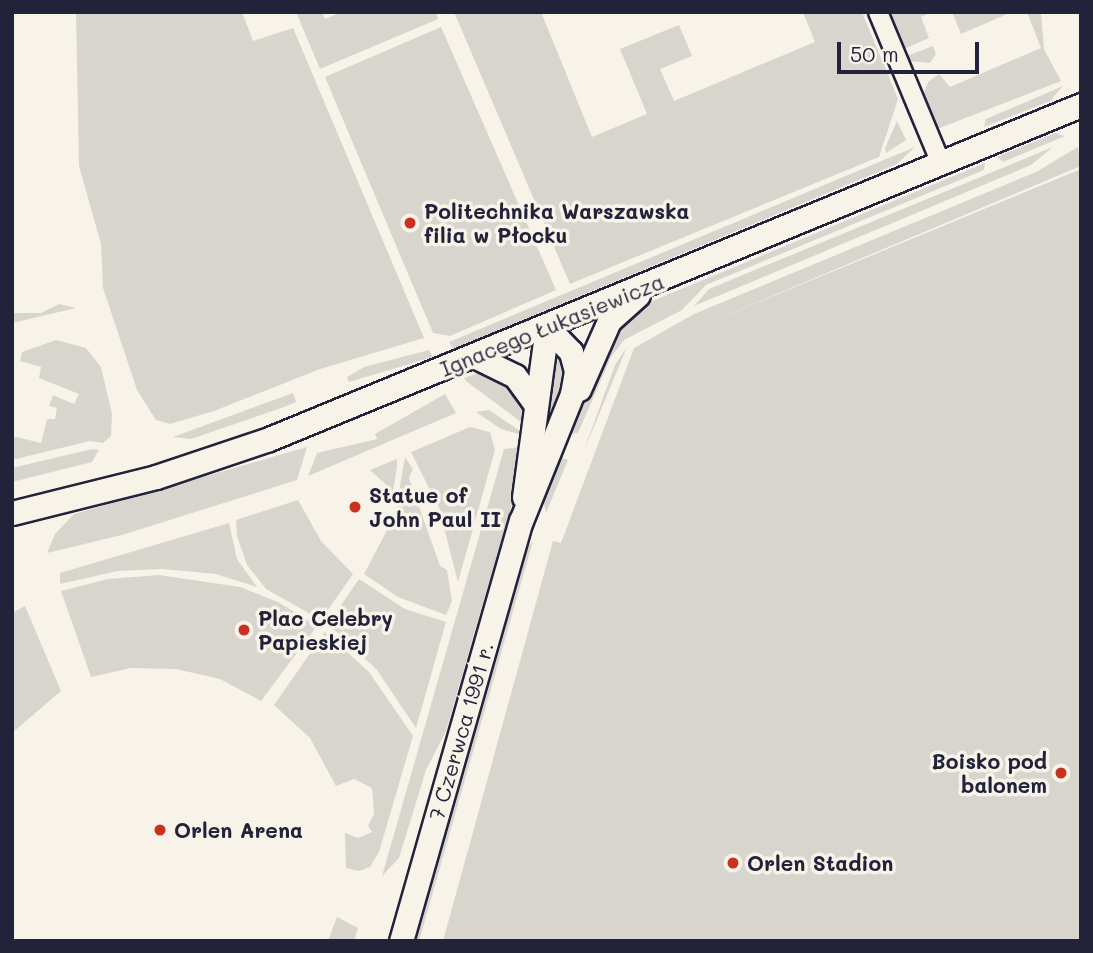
<!DOCTYPE html>
<meta charset="utf-8">
<style>
body{margin:0}
#map{position:relative;width:1093px;height:953px;overflow:hidden;background:#f7f3e8;font-family:Mali,sans-serif}
div>[style]{position:absolute}
[style*='--x']{left:calc(var(--x)*1px);top:calc(var(--y)*1px);width:calc(var(--w)*1px);rotate:calc(var(--a)*1deg)}
.green>*{inset:0;background:#d8d5cf}
.roads{filter:drop-shadow(2px 0 #22223b) drop-shadow(-2px 0 #22223b) drop-shadow(0 2px #22223b) drop-shadow(0 -2px #22223b)}
.minor>*{height:18px;margin:-9px;padding:0 9px;transform-origin:9px;border-radius:9px;background:#f7f3e8}
.tertiary>*{height:23px;margin:-11.5px;padding:0 11.5px;transform-origin:11.5px;border-radius:11.5px;background:#f7f3e8}
.dots>*{width:19px;height:19px;translate:-50% -50%;box-sizing:border-box;border:4px solid #f7f3e8;border-radius:50%}
span{translate:-50% -50%;white-space:nowrap;text-align:center;line-height:1.15;-webkit-text-stroke:7px #f7f3e8;paint-order:stroke}
.poi-label{font-size:21px;color:#22223b;font-weight:700}
.left{translate:0 -50%;text-align:left}
.right{translate:-100% -50%;text-align:right}
.street-label{font-size:21px;color:#22223b}
.frame{position:absolute;inset:0;border:14px solid #22223b;pointer-events:none}
.scale{position:absolute;left:837px;top:42px;width:142px;height:32px;box-sizing:border-box;border:4px solid #22223b;border-top:0;padding-left:9px;font-size:21px;line-height:24px;white-space:nowrap;color:#22223b;-webkit-text-stroke:5px #f7f3e8;paint-order:stroke}
</style>
<div id="map">
<div class="green">
<div style="clip-path:polygon(76px 12px,242px 12px,253px 41px,293px 28px,424px 338px,320px 369px,214px 411px,170px 424px,156px 420px,137px 390px,103px 288px,101px 244px,79px 166px)"></div>
<div style="clip-path:polygon(296px 12px,322px 12px,325px 19px,342px 12px,436px 12px,438px 19px,320px 69px)"></div>
<div style="clip-path:polygon(454px 12px,541px 12px,592px 137px,647px 114px,620px 49px,679px 25px,692px 56px,660px 69px,674px 101px,815px 42px,803px 12px,862px 12px,898px 99px,879px 157px,570px 284px)"></div>
<div style="clip-path:polygon(889px 12px,932px 12px,921px 17px,929px 38px,904px 49px)"></div>
<div style="clip-path:polygon(952px 12px,1012px 12px,961px 34px)"></div>
<div style="clip-path:polygon(1027px 12px,1041px 12px,1044px 49px,1061px 81px,937px 129px,923px 95px,928px 82px,939px 74px,950px 87px,1041px 48px)"></div>
<div style="clip-path:polygon(441px 27px,556px 290px,450px 336px,433px 333px,325px 77px)"></div>
<div style="clip-path:polygon(933px 46px,936px 54px,930px 63px,908px 61px,907px 56px)"></div>
<div style="clip-path:polygon(1063px 86px,1050px 101px,984px 127px,986px 119px)"></div>
<div style="clip-path:polygon(897px 121px,906px 140px,886px 153px,885px 148px)"></div>
<div style="clip-path:polygon(1055px 133px,1065px 136px,1003px 162px,997px 157px)"></div>
<div style="clip-path:polygon(915px 147px,897px 164px,453px 349px,449px 342px)"></div>
<div style="clip-path:polygon(1053px 147px,1031px 165px,694px 306px,709px 289px)"></div>
<div style="clip-path:polygon(1078px 147px,1081px 166px,703px 325px,1081px 169px,1081px 941px,443px 941px,553px 541px,561px 543px,634px 348px,694px 314px,1036px 172px)"></div>
<div style="clip-path:polygon(985px 163px,984px 170px,706px 285px,682px 310px,624px 340px,611px 357px,578px 433px,566px 434px,610px 335px,633px 309px)"></div>
<div style="clip-path:polygon(59px 304px,76px 308px,12px 323px,12px 313px,41px 313px)"></div>
<div style="clip-path:polygon(56px 340px,86px 348px,101px 367px,112px 414px,111px 436px,103px 443px,90px 441px,12px 460px,12px 436px,41px 443px,47px 419px,55px 419px,57px 408px,49px 406px,53px 395px,74px 404px,79px 394px,39px 378px,41px 367px,20px 361px,22px 352px)"></div>
<div style="clip-path:polygon(627px 347px,583px 453px,615px 365px)"></div>
<div style="clip-path:polygon(552px 349px,562px 357px,567px 380px,550px 426px,543px 425px)"></div>
<div style="clip-path:polygon(429px 350px,433px 357px,349px 382px,347px 377px,364px 367px)"></div>
<div style="clip-path:polygon(484px 371px,502px 375px,523px 400px,525px 425px,466px 381px,464px 378px)"></div>
<div style="clip-path:polygon(293px 393px,296px 402px,284px 407px,191px 439px,173px 437px)"></div>
<div style="clip-path:polygon(445px 394px,456px 413px,308px 476px,317px 453px,377px 439px,375px 434px)"></div>
<div style="clip-path:polygon(489px 410px,523px 433px,523px 435px,501px 429px,476px 412px)"></div>
<div style="clip-path:polygon(470px 427px,490px 432px,495px 450px,458px 582px,439px 508px,411px 452px)"></div>
<div style="clip-path:polygon(307px 447px,297px 480px,122px 535px,47px 553px,55px 534px,74px 514px)"></div>
<div style="clip-path:polygon(523px 447px,513px 500px,446px 731px,426px 770px,399px 858px,382px 876px,504px 449px)"></div>
<div style="clip-path:polygon(92px 449px,99px 450px,92px 462px,12px 482px,12px 468px)"></div>
<div style="clip-path:polygon(558px 456px,568px 460px,546px 513px,543px 499px)"></div>
<div style="clip-path:polygon(405px 457px,413px 469px,409px 478px,440px 566px,447px 570px,452px 601px,446px 615px,398px 597px,364px 574px,395px 515px)"></div>
<div style="clip-path:polygon(397px 459px,397px 467px,393px 491px,370px 470px)"></div>
<div style="clip-path:polygon(298px 500px,321px 541px,353px 574px,321px 620px,266px 589px,247px 565px,237px 536px,236px 520px)"></div>
<div style="clip-path:polygon(229px 523px,237px 559px,257px 587px,216px 574px,162px 569px,118px 571px,60px 584px,60px 573px)"></div>
<div style="clip-path:polygon(533px 541px,419px 941px,415px 941px,526px 549px)"></div>
<div style="clip-path:polygon(159px 575px,240px 587px,278px 602px,317px 626px,261px 701px,220px 679px,176px 669px,131px 668px,91px 677px,61px 591px,108px 579px)"></div>
<div style="clip-path:polygon(359px 579px,405px 609px,446px 622px,416px 728px,377px 670px,328px 624px)"></div>
<div style="clip-path:polygon(25px 606px,61px 691px,12px 733px,12px 613px)"></div>
<div style="clip-path:polygon(325px 632px,369px 672px,413px 736px,379px 852px,370px 867px,359px 871px,346px 868px,345px 833px,358px 838px,372px 832px,368px 826px,374px 814px,372px 788px,354px 779px,336px 786px,310px 738px,274px 705px)"></div>
<div style="clip-path:polygon(337px 917px,358px 928px,354px 941px,328px 941px)"></div>
</div>
<div class="roads">
<div class="minor">
<div style="--x:878;--y:12;--w:164;--a:67.4"></div>
</div>
<div class="tertiary">
<div style="--x:476;--y:357;--w:43;--a:26"></div>
<div style="--x:515;--y:376;--w:32;--a:54"></div>
<div style="--x:579;--y:389;--w:74;--a:-66.2"></div>
<div style="--x:609;--y:321;--w:39;--a:-42"></div>
<div style="--x:524;--y:497;--w:172;--a:-82.3"></div>
<div style="--x:12;--y:513;--w:148;--a:-14"></div>
<div style="--x:156;--y:477;--w:119;--a:-18.6"></div>
<div style="--x:269;--y:439;--w:878;--a:-22.36"></div>
<div style="--x:401;--y:941;--w:437;--a:-74.1"></div>
<div style="--x:521;--y:521;--w:137;--a:-68.1"></div>
<div style="--x:572;--y:394;--w:23;--a:-80"></div>
<div style="--x:576;--y:371;--w:20;--a:-105"></div>
<div style="--x:571;--y:352;--w:35;--a:-134"></div>
</div>
</div>
<div class="dots">
<div style="left:410px;top:223px;background:#c8321e"></div>
<div style="left:355px;top:507px;background:#c8321e"></div>
<div style="left:244px;top:630px;background:#c8321e"></div>
<div style="left:1061px;top:773px;background:#c8321e"></div>
<div style="left:160px;top:830px;background:#c8321e"></div>
<div style="left:733px;top:863px;background:#c8321e"></div>
</div>
<div class="poi-label">
<span class="left" style="left:424px;top:223px">Politechnika Warszawska<br>filia w Płocku</span>
<span class="left" style="left:369px;top:507px">Statue of<br>John Paul II</span>
<span class="left" style="left:258px;top:630px">Plac Celebry<br>Papieskiej</span>
<span class="right" style="left:1047px;top:773px">Boisko pod<br>balonem</span>
<span class="left" style="left:174px;top:830px">Orlen Arena</span>
<span class="left" style="left:747px;top:863px">Orlen Stadion</span>
</div>
<div class="street-label">
<span style="left:552px;top:325px;rotate:-22deg">Ignacego Łukasiewicza</span>
<span style="left:461px;top:731px;rotate:-74deg">7 Czerwca 1991 r.</span>
</div>
<div class="frame"></div>
<div class="scale">50 m</div>
</div>
